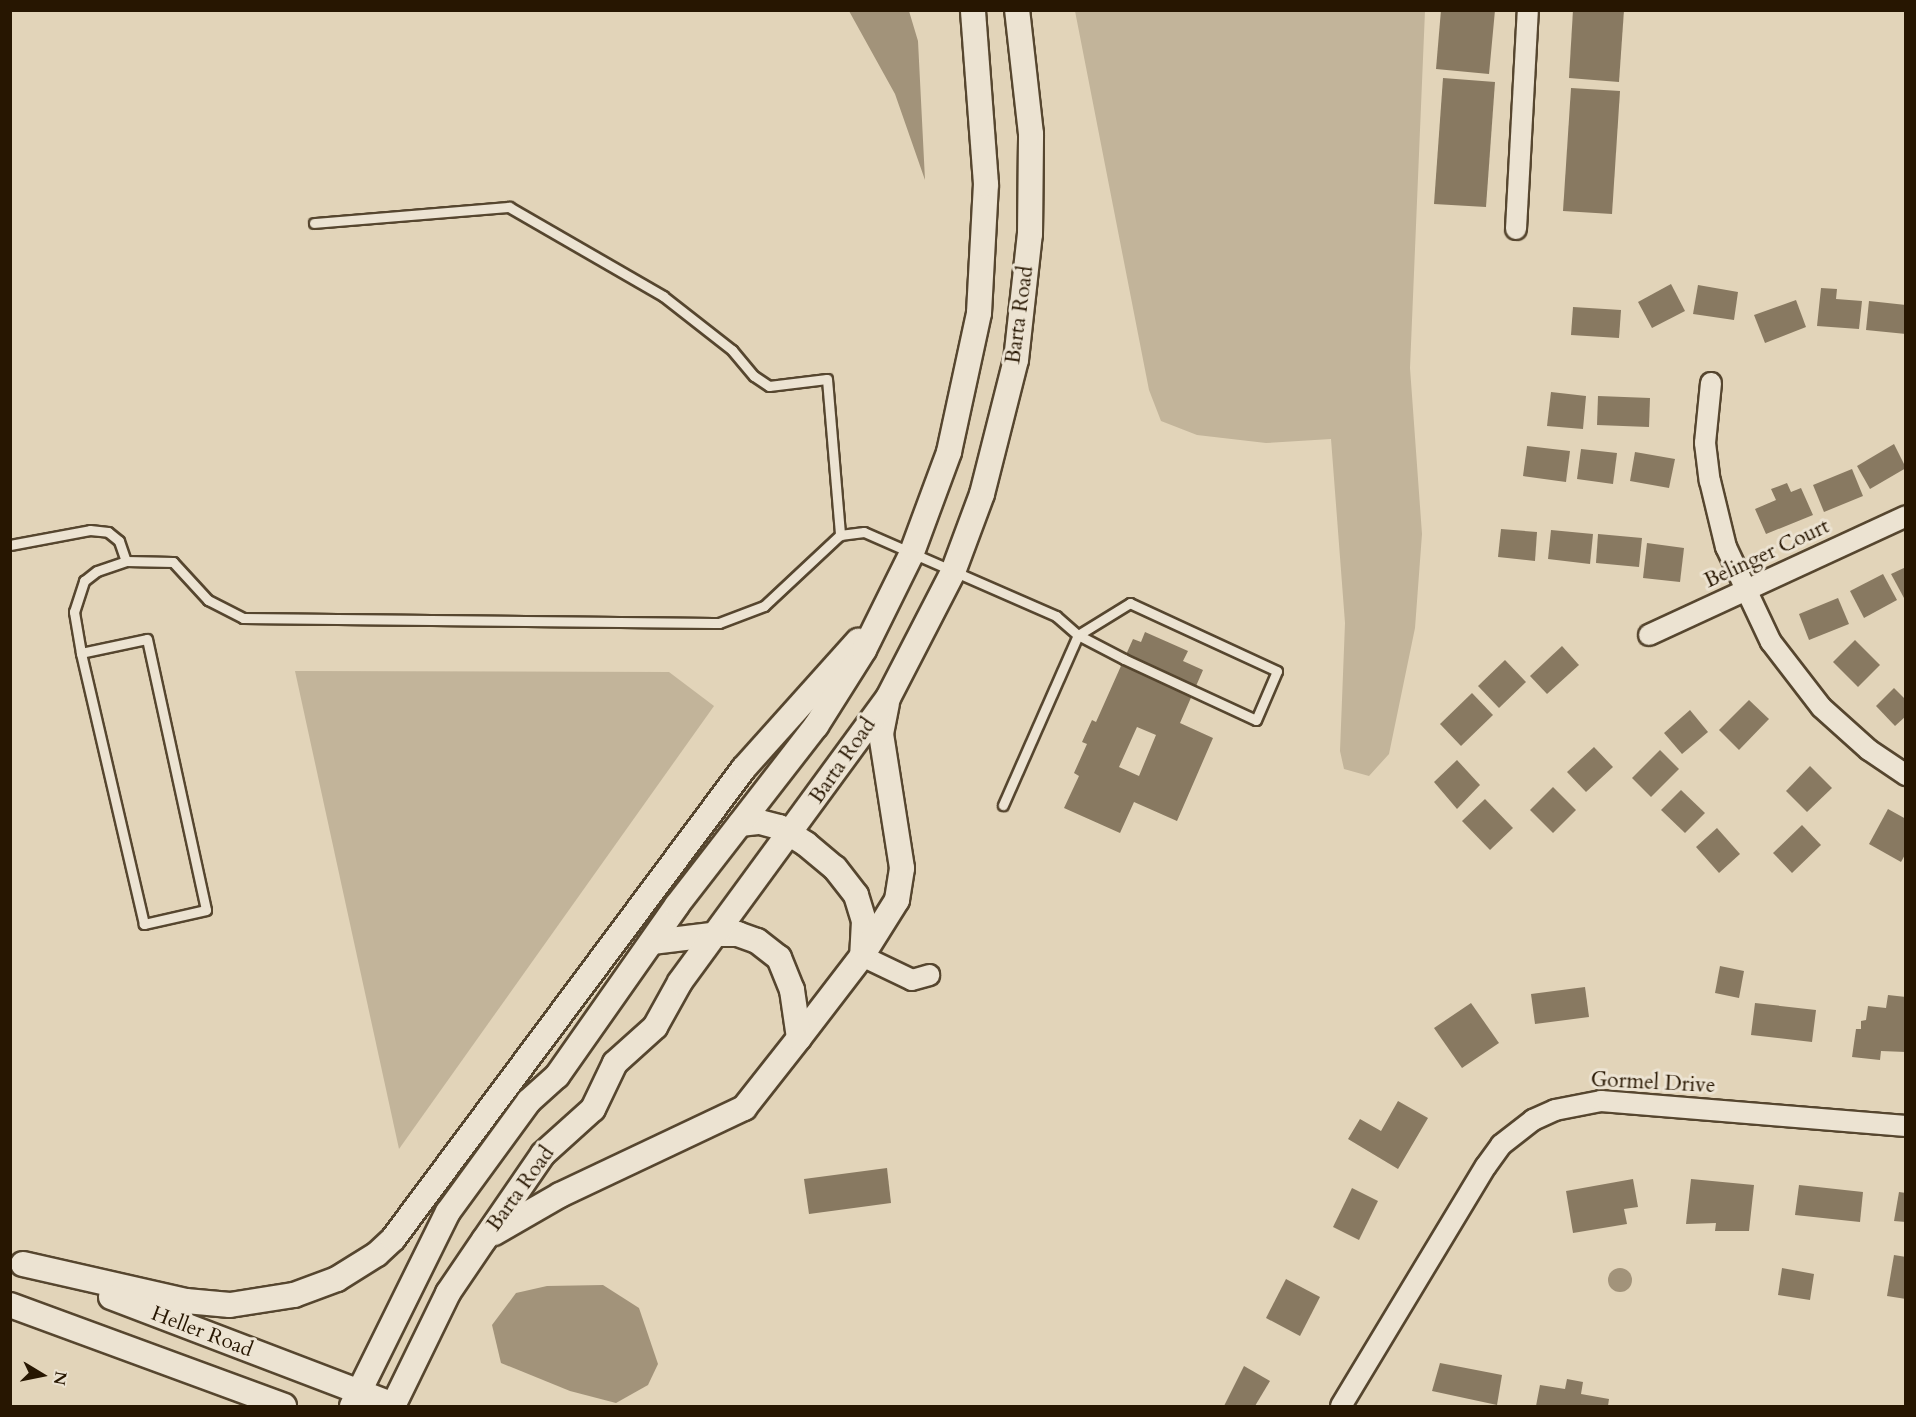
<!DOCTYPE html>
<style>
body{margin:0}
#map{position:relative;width:1916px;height:1417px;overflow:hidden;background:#e2d4b9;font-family:Cardo,serif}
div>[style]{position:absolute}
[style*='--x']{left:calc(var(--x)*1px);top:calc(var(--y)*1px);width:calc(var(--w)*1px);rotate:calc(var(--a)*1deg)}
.green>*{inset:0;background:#c2b49a}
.water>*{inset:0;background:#a2937a}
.round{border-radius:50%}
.building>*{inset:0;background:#887961}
.roads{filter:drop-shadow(2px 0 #56462f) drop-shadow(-2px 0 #56462f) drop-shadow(0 2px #56462f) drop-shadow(0 -2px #56462f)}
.service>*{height:9px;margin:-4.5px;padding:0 4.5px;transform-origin:4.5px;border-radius:4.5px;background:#ece3d2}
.minor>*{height:20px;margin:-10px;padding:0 10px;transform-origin:10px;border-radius:10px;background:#ece3d2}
.tertiary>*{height:24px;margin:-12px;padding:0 12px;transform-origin:12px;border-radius:12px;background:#ece3d2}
span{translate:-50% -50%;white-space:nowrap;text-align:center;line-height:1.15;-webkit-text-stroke:6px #ece3d2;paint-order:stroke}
.street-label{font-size:21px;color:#271601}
.frame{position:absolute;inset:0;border:12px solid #271601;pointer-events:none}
.north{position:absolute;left:12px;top:1345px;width:60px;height:60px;-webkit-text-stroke:4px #ece3d2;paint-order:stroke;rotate:100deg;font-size:16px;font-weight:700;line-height:24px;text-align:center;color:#271601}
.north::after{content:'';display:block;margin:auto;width:21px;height:27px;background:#271601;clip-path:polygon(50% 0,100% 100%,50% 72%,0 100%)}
</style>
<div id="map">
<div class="green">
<div style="clip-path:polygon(1075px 11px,1425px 11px,1410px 368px,1422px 534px,1415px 628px,1389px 754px,1369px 776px,1344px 769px,1340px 751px,1345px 623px,1331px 439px,1266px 443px,1197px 435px,1161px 421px,1149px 390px)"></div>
<div style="clip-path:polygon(295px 671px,669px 672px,714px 706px,399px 1149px)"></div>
</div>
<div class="water">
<div style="clip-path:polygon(849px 11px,909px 11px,918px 41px,925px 180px,895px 94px)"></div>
<div class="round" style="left:1608px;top:1268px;width:24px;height:24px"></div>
<div style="clip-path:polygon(603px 1285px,639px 1308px,658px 1364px,648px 1385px,616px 1403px,570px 1391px,501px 1363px,492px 1325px,516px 1293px,547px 1286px)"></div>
</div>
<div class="building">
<div style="clip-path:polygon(1441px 10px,1495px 10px,1489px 74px,1436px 69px)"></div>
<div style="clip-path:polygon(1573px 10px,1624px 10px,1619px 82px,1569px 78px)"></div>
<div style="clip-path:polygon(1443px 78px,1495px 82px,1486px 207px,1434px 204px)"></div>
<div style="clip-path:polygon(1571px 88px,1620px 91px,1612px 214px,1563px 211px)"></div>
<div style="clip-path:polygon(1671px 284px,1685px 311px,1652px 328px,1638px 302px)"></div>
<div style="clip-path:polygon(1698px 285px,1738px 292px,1734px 320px,1693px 314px)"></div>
<div style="clip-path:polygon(1821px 288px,1837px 289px,1836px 299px,1862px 301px,1859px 329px,1817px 326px)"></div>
<div style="clip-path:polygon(1796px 300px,1806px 327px,1765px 343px,1754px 315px)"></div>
<div style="clip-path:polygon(1869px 301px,1906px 305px,1906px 334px,1866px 330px)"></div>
<div style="clip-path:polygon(1573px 307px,1621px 310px,1619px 338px,1571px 335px)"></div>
<div style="clip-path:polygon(1551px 392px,1586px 396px,1583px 429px,1547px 426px)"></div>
<div style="clip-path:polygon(1598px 396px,1650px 398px,1649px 427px,1597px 425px)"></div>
<div style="clip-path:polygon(1894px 444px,1906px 468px,1870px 489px,1857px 466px)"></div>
<div style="clip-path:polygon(1527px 446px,1570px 451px,1566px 482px,1523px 476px)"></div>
<div style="clip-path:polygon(1581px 449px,1617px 453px,1613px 484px,1577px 479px)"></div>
<div style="clip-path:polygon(1635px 452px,1675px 459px,1669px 488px,1630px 481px)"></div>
<div style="clip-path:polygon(1852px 469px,1863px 496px,1824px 512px,1813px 485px)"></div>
<div style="clip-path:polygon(1787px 483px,1791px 492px,1801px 488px,1813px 515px,1766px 534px,1755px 509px,1776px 500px,1771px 489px)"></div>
<div style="clip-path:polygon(1501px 529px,1537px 532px,1535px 561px,1498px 557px)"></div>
<div style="clip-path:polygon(1551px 530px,1593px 534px,1590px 564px,1548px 559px)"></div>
<div style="clip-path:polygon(1598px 534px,1642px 538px,1639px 567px,1596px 563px)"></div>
<div style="clip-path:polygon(1647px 543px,1684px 548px,1680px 582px,1643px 578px)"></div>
<div style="clip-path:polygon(1906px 567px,1906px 597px,1904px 598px,1891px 574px)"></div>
<div style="clip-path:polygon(1883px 574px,1897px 600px,1864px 618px,1850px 591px)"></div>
<div style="clip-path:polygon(1838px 598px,1849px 624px,1809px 640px,1799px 614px)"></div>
<div style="clip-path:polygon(evenodd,1145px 632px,1188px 651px,1183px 661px,1203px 670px,1180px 723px,1213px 738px,1177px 821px,1134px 802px,1120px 833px,1064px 808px,1079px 776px,1074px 773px,1087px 744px,1082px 742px,1092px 720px,1096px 722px,1133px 639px,1141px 642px,1145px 632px,1137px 727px,1156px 735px,1139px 776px,1119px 767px,1137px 727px)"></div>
<div style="clip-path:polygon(1855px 640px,1880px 665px,1858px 687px,1833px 662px)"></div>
<div style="clip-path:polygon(1562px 646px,1579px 665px,1547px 694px,1530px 676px)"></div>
<div style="clip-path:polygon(1505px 660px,1526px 682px,1499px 708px,1478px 686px)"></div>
<div style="clip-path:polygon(1894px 688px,1906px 700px,1906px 716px,1895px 726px,1876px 706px)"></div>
<div style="clip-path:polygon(1472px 693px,1493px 715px,1461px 746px,1440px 724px)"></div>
<div style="clip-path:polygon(1749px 700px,1769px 719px,1739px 750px,1719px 730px)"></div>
<div style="clip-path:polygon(1690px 710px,1708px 732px,1682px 754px,1664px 733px)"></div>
<div style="clip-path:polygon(1594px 747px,1613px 767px,1586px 792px,1567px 772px)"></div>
<div style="clip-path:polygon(1660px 750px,1679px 769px,1651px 797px,1632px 778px)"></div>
<div style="clip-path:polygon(1457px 760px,1480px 785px,1457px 809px,1434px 782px)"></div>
<div style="clip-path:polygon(1810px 766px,1832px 788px,1807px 812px,1786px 791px)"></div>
<div style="clip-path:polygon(1553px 787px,1576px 810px,1553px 833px,1530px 810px)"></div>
<div style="clip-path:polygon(1681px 790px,1705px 813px,1685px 833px,1661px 810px)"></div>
<div style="clip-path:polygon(1485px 799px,1513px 828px,1490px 850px,1462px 821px)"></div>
<div style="clip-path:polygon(1888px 809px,1906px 819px,1906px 853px,1901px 862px,1869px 844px)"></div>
<div style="clip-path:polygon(1802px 825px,1821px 845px,1792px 873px,1773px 853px)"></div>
<div style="clip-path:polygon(1717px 828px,1740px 854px,1719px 873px,1696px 847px)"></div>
<div style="clip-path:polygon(1720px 966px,1744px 971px,1739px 998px,1715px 993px)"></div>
<div style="clip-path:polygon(1585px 987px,1589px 1017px,1535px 1024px,1531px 994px)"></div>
<div style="clip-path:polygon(1888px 995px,1906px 997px,1906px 1052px,1881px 1051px,1880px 1060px,1852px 1057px,1856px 1029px,1861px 1029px,1861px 1021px,1866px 1020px,1868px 1006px,1886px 1008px)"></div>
<div style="clip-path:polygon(1471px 1003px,1499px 1043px,1462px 1068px,1434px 1028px)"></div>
<div style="clip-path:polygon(1755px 1003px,1816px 1010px,1812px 1042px,1751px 1035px)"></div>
<div style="clip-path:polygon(1398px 1101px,1428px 1118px,1398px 1169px,1348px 1139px,1360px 1119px,1381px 1131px)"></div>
<div style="clip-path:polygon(887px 1168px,891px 1203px,809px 1214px,804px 1179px)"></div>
<div style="clip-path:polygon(1633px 1179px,1638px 1207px,1624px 1209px,1627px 1224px,1573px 1233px,1566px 1191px)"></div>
<div style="clip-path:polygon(1691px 1179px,1754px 1185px,1749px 1231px,1715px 1231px,1716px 1223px,1686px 1224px)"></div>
<div style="clip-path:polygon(1799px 1185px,1863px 1192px,1860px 1222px,1795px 1215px)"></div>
<div style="clip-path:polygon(1352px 1188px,1378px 1201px,1359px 1240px,1333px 1227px)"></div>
<div style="clip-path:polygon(1899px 1192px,1906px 1193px,1906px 1222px,1894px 1221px)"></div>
<div style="clip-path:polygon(1894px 1255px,1906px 1257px,1906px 1299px,1887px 1296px)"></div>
<div style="clip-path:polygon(1782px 1268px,1814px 1274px,1810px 1300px,1778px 1295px)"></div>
<div style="clip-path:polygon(1286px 1279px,1320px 1297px,1300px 1336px,1266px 1318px)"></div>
<div style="clip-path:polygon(1440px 1363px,1502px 1375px,1497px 1405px,1432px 1391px)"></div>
<div style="clip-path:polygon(1244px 1366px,1270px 1381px,1255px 1406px,1224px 1406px)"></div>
<div style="clip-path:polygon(1567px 1379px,1583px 1382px,1581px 1394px,1609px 1399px,1608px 1406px,1536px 1406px,1540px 1385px,1565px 1389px)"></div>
</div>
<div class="roads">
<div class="service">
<div style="--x:314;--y:223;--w:196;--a:-4.7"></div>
<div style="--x:509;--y:207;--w:178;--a:30"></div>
<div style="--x:663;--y:296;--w:88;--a:38"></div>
<div style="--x:732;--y:350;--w:34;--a:50"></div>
<div style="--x:754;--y:376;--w:18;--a:34"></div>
<div style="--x:769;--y:386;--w:58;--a:-6.9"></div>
<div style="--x:827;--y:379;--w:157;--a:85.2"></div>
<div style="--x:10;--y:545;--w:81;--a:-10.6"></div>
<div style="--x:90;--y:530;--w:18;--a:6"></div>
<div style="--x:108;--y:532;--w:14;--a:39"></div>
<div style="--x:119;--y:541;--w:21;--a:71"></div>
<div style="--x:81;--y:653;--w:67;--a:-12"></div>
<div style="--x:147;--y:639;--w:277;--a:77.7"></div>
<div style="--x:206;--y:910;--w:64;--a:167.3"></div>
<div style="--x:144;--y:924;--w:278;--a:-103.1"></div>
<div style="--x:81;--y:653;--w:42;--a:-99.7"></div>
<div style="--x:74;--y:612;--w:33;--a:-72"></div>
<div style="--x:84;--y:581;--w:16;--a:-38"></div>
<div style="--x:97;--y:571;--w:31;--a:-19"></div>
<div style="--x:126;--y:561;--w:47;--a:1.2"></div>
<div style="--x:173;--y:562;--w:52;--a:47.4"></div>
<div style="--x:208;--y:600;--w:39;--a:27"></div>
<div style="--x:243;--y:618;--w:476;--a:0.6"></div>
<div style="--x:719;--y:623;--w:48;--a:-20.7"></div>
<div style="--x:764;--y:606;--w:104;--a:-43.1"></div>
<div style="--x:840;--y:535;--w:24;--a:-7"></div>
<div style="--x:864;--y:532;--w:210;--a:23.6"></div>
<div style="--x:1056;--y:616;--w:29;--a:41"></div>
<div style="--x:1078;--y:635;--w:52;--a:27.6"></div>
<div style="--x:1124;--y:659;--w:145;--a:24.8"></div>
<div style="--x:1256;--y:720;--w:53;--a:-66.8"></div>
<div style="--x:1277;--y:671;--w:162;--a:-155.2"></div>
<div style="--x:1130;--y:603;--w:61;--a:148.4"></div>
<div style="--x:1078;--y:635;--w:186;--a:113.8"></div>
</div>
<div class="minor">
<div style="--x:1516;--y:229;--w:219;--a:-86.9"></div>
<div style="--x:1711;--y:383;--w:60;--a:95.7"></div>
<div style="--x:1705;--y:443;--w:38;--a:83"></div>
<div style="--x:1710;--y:481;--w:68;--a:76.4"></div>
<div style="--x:1726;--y:547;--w:105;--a:64.7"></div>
<div style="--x:1771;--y:642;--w:82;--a:52.4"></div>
<div style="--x:1821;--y:707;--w:64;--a:41.9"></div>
<div style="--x:1869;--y:750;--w:45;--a:34"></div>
<div style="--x:1649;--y:635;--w:283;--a:-24.8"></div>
<div style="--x:862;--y:956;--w:55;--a:25.6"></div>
<div style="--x:912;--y:980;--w:18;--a:-16"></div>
<div style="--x:1341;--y:1406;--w:280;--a:-58.9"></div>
<div style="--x:1486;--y:1166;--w:26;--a:-54"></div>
<div style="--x:1501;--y:1145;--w:41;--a:-38"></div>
<div style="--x:1533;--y:1120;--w:24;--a:-24"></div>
<div style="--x:1555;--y:1110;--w:47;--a:-11.1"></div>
<div style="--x:1601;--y:1101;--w:306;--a:4.7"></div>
</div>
<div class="tertiary">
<div style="--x:740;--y:824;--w:20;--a:-6"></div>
<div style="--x:760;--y:822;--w:20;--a:15"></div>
<div style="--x:779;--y:827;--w:32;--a:32"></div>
<div style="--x:806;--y:844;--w:38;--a:40"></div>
<div style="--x:835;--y:868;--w:34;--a:52"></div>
<div style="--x:856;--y:895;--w:27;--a:73"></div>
<div style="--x:864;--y:921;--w:35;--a:93"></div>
<div style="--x:862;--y:956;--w:103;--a:127.5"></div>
<div style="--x:862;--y:956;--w:66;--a:-58"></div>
<div style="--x:897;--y:900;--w:32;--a:-81"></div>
<div style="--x:902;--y:868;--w:136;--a:-98.9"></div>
<div style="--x:881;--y:734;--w:31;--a:-79"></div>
<div style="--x:494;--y:1233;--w:76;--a:-29.9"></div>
<div style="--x:560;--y:1195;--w:204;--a:-25.3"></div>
<div style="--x:744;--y:1108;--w:89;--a:-51.8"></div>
<div style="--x:799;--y:1038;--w:49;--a:-98.3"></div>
<div style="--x:792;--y:990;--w:35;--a:-112"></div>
<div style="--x:779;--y:958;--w:28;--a:-142"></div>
<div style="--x:757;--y:941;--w:20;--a:-160"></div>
<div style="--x:738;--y:934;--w:20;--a:180"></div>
<div style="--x:718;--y:934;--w:65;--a:173"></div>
<div style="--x:23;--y:1264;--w:167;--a:12.8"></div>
<div style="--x:186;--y:1301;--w:44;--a:5.2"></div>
<div style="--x:230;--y:1305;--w:65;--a:-8.9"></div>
<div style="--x:294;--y:1295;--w:46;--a:-20.4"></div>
<div style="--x:337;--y:1279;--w:47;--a:-32"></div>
<div style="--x:377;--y:1254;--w:22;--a:-43"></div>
<div style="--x:393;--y:1239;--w:587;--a:-53.31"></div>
<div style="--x:744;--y:768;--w:171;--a:-48.1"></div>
<div style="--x:111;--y:1297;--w:303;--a:20.9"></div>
<div style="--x:10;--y:1305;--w:292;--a:20.2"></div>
<div style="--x:352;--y:1406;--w:216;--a:-63.7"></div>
<div style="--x:448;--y:1212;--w:137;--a:-53.9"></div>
<div style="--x:529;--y:1101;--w:38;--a:-42"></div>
<div style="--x:557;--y:1076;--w:209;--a:-54.9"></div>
<div style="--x:677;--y:905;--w:227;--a:-52.2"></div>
<div style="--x:816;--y:726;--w:90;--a:-57.7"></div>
<div style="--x:864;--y:650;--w:106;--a:-63.7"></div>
<div style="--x:911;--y:555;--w:110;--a:-69.7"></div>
<div style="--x:949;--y:452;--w:142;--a:-77.8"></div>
<div style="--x:979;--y:313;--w:129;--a:-86.9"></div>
<div style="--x:986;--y:184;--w:174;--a:-94.3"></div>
<div style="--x:393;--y:1406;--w:126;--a:-64"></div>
<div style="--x:448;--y:1293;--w:64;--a:-55.8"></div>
<div style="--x:484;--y:1240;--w:104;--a:-55.5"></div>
<div style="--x:543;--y:1154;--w:67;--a:-42"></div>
<div style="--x:593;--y:1109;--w:51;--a:-64.4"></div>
<div style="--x:615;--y:1063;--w:54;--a:-42"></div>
<div style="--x:655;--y:1027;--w:51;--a:-60.9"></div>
<div style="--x:680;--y:982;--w:352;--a:-53.8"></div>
<div style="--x:888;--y:698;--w:142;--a:-62.7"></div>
<div style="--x:953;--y:572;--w:83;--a:-69.6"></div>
<div style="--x:982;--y:494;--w:138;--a:-75.8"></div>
<div style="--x:1016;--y:360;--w:127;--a:-83.7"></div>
<div style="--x:1030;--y:234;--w:100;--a:-89.4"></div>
<div style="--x:1031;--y:134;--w:125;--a:-96.4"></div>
</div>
</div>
<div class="street-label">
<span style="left:1020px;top:315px;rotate:-82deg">Barta Road</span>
<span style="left:1767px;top:554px;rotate:-25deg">Belinger Court</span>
<span style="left:843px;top:761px;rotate:-55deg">Barta Road</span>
<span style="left:1653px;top:1083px;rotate:3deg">Gormel Drive</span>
<span style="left:521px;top:1189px;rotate:-54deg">Barta Road</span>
<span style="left:202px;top:1332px;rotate:21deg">Heller Road</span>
</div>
<div class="frame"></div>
<div class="north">N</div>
</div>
